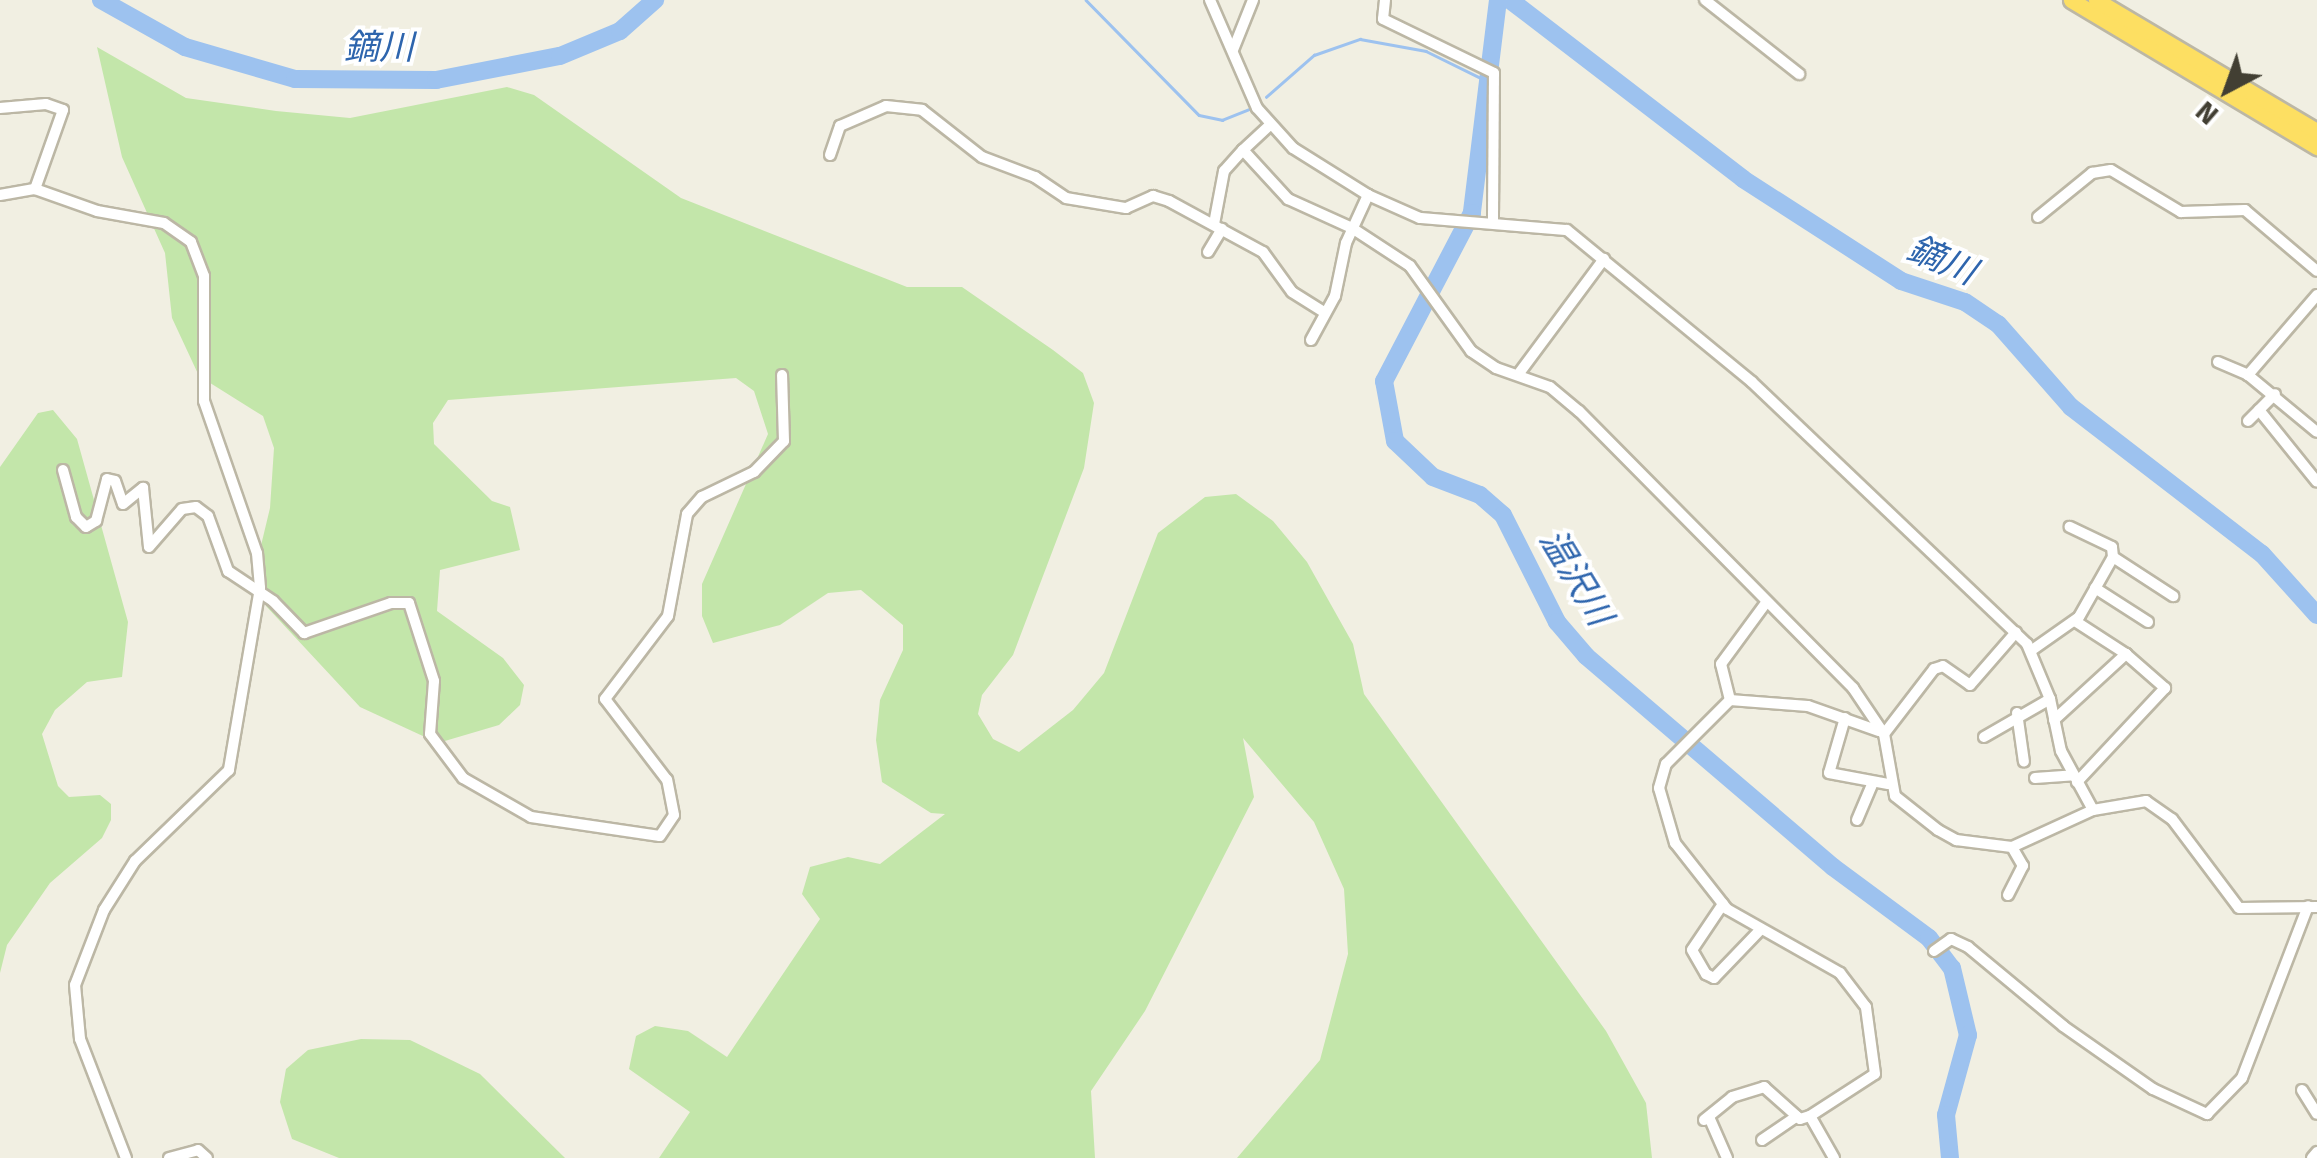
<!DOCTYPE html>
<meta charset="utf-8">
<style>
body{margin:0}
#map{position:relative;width:2317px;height:1158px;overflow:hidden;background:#f1efe2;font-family:"Fira Sans","Noto Sans JP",sans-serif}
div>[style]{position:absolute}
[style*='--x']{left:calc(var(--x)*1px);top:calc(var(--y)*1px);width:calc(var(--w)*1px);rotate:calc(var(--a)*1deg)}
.green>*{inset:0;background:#c3e6aa}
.stream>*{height:2.5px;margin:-1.25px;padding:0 1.25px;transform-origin:1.25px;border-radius:1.25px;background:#9dc2ef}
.river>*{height:18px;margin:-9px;padding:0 9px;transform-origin:9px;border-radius:9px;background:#9dc2ef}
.roads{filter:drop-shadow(2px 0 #bcb7a5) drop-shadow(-2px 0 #bcb7a5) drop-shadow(0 2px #bcb7a5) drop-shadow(0 -2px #bcb7a5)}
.minor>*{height:10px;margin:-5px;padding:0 5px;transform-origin:5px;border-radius:5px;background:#fff}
.highway>*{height:15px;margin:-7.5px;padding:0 7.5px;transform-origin:7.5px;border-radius:7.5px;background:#fddf62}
span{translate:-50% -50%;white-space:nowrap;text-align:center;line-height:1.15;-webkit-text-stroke:8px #fff;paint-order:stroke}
.water-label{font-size:35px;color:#2e65ad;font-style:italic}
.north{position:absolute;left:2177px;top:40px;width:100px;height:100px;-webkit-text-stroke:8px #fff;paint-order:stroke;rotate:221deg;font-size:28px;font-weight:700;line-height:40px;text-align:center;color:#423f33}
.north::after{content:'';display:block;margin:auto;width:35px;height:45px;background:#423f33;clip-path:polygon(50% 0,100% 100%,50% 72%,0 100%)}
</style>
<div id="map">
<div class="green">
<div style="clip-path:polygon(97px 47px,186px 98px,276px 111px,350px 118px,507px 87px,534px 95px,681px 198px,907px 287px,962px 287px,1053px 350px,1083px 373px,1094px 403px,1084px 468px,1013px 655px,982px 695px,978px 714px,993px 739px,1019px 752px,1073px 710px,1104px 673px,1158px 533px,1205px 497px,1236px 494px,1273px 521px,1307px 562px,1353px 644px,1364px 694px,1606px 1031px,1646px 1103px,1652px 1158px,1237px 1158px,1320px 1060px,1348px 954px,1344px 889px,1314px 822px,1243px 738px,1254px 797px,1145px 1011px,1091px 1091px,1095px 1158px,659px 1158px,690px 1112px,629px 1069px,636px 1036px,655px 1026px,688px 1031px,727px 1057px,820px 919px,802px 894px,810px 867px,848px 857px,880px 864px,945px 814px,931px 813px,882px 782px,876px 740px,880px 700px,903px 650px,903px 625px,861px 590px,828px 593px,780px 625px,713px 643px,702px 616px,702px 584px,768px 434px,754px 391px,736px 378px,448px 400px,433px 423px,434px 444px,492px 501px,510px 507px,520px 550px,440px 570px,437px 611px,503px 658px,524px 685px,520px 705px,499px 725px,438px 743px,360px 707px,266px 606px,258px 558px,270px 508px,274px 448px,263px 416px,199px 376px,172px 318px,165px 253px,122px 157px)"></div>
<div style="clip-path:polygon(53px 410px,77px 439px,128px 622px,122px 677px,87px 682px,55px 710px,42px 734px,58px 786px,69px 797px,100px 795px,111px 804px,111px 820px,102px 838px,50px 883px,7px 945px,0 973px,0 467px,38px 413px)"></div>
<div style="clip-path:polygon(361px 1039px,410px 1040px,480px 1074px,565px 1158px,339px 1158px,292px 1139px,280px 1102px,286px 1069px,308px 1050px)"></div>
</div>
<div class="stream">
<div style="--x:1086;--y:0;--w:161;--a:45.5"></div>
<div style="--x:1199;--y:115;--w:24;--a:12"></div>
<div style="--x:1222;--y:120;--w:32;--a:-22"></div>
<div style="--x:1266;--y:97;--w:64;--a:-41.2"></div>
<div style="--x:1314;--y:55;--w:49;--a:-19.2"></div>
<div style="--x:1360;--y:39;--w:67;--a:10.3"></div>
<div style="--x:1426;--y:51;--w:70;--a:26.2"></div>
</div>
<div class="river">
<div style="--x:101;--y:0;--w:96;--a:29.2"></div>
<div style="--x:185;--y:47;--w:115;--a:16.2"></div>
<div style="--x:295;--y:79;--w:141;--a:0.4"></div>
<div style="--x:436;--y:80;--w:126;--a:-11"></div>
<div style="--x:560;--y:56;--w:65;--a:-22.6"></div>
<div style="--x:620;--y:31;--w:47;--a:-41.5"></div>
<div style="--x:1498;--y:0;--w:215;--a:97"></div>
<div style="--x:1472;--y:213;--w:190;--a:117.6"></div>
<div style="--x:1384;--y:381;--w:61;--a:79.6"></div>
<div style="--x:1395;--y:441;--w:52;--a:43.5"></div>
<div style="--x:1433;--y:477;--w:50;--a:21"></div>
<div style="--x:1480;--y:495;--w:30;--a:41"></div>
<div style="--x:1503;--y:515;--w:120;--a:63.2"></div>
<div style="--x:1557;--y:622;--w:45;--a:49.5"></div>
<div style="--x:1586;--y:656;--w:325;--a:40.5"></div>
<div style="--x:1833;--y:867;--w:119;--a:36.5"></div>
<div style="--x:1929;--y:938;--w:38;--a:53"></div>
<div style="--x:1952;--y:968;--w:69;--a:76.6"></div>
<div style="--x:1968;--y:1035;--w:83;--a:105.4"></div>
<div style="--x:1946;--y:1115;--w:43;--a:84.7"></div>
<div style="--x:1510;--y:0;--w:294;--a:37.5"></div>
<div style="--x:1743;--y:179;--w:188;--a:32.8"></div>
<div style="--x:1901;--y:281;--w:67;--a:18.2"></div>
<div style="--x:1965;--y:302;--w:40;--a:34"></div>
<div style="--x:1998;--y:324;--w:111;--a:48.7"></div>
<div style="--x:2071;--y:407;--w:241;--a:37.6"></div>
<div style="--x:2262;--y:554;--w:82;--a:48"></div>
</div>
<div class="roads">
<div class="minor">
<div style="--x:1210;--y:0;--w:118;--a:66.5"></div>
<div style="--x:1257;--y:108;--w:54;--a:48"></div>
<div style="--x:1293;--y:148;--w:89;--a:32.1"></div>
<div style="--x:1368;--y:195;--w:57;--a:23.9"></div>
<div style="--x:1420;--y:218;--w:147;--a:4.7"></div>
<div style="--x:1567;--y:230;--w:239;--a:39.4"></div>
<div style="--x:1752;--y:382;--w:380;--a:43.6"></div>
<div style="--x:2027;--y:644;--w:60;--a:67.3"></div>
<div style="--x:2050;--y:699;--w:53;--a:78.1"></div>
<div style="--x:2061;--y:751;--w:67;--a:61.5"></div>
<div style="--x:1385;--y:0;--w:19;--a:96"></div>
<div style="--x:1383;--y:19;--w:123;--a:25.9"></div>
<div style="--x:1494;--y:73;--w:150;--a:90.4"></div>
<div style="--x:1705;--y:0;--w:120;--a:38.2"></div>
<div style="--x:1233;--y:50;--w:54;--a:-68.2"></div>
<div style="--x:0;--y:108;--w:46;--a:-5"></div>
<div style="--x:46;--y:104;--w:18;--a:19"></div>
<div style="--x:63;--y:110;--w:84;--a:109.5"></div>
<div style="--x:1243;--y:150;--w:34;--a:-43"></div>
<div style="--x:830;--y:155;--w:31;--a:-71"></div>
<div style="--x:840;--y:126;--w:50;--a:-23.5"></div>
<div style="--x:886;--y:106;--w:36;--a:6"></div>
<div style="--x:922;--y:110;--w:76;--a:38.1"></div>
<div style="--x:982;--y:157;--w:57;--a:20.7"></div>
<div style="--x:1035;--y:177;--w:37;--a:34"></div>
<div style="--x:1066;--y:198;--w:61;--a:9.5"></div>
<div style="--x:1126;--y:208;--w:30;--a:-24"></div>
<div style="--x:1153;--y:196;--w:17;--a:17"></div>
<div style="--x:1169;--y:201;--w:107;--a:28.5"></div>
<div style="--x:1263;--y:252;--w:49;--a:54.1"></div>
<div style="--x:1292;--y:292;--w:39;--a:32"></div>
<div style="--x:0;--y:195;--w:36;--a:-10"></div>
<div style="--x:35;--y:189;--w:66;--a:19.5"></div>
<div style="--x:97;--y:211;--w:68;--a:10.2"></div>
<div style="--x:164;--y:223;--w:33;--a:35"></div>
<div style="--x:191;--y:242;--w:36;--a:69"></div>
<div style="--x:204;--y:276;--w:125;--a:90"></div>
<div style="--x:204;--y:401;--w:161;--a:70.8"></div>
<div style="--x:257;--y:553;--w:35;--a:85"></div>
<div style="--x:260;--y:588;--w:185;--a:99.7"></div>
<div style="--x:229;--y:770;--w:131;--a:135.9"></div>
<div style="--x:135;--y:861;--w:58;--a:122.3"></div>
<div style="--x:104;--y:910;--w:80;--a:111.1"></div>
<div style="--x:75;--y:985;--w:54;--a:84.7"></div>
<div style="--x:80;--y:1039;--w:128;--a:68.9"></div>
<div style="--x:2038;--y:217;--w:70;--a:-39.2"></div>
<div style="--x:2092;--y:173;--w:19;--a:-9"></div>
<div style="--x:2111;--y:170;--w:82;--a:31"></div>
<div style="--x:2181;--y:212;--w:64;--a:-1.8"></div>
<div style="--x:2245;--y:210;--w:94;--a:40.3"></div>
<div style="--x:1214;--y:224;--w:54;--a:-79.3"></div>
<div style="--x:1224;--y:171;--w:28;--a:-48"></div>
<div style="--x:1243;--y:150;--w:67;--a:47.4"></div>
<div style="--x:1288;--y:199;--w:70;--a:24.4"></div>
<div style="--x:1352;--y:228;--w:69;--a:33.2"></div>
<div style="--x:1410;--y:266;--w:105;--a:54.3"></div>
<div style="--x:1471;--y:351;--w:30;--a:34"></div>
<div style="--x:1496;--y:368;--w:57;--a:19.4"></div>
<div style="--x:1550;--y:387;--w:38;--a:40"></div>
<div style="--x:1579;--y:411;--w:390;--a:45.3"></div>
<div style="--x:1853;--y:688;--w:55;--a:56"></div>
<div style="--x:1884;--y:734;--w:63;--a:79.9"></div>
<div style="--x:1895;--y:796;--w:55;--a:38.3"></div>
<div style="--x:1938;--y:830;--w:21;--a:29"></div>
<div style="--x:1956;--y:840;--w:56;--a:7.1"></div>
<div style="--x:2012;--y:847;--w:89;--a:-24.6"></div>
<div style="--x:2093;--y:810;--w:54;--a:-9.6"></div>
<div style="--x:2146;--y:801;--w:32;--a:35"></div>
<div style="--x:2172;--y:819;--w:111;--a:53"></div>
<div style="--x:2239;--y:908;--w:78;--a:-0.7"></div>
<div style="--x:1208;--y:252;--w:27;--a:-59"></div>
<div style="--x:2317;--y:295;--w:106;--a:130.8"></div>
<div style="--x:2248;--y:375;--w:89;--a:39.6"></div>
<div style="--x:1311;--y:340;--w:50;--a:-61.4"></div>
<div style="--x:1335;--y:296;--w:54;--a:-78.3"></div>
<div style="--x:1346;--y:243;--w:53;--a:-65.4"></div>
<div style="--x:2218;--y:362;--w:33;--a:23"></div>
<div style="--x:1520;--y:372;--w:141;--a:-53.4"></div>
<div style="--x:2259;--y:410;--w:92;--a:51.1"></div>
<div style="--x:2248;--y:421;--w:38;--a:-45"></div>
<div style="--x:63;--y:470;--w:49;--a:74.5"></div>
<div style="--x:76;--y:517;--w:14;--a:45"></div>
<div style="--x:86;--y:527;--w:12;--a:-31"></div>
<div style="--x:96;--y:521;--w:43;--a:-75.3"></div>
<div style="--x:107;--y:479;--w:8;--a:14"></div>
<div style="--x:115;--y:481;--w:24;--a:71"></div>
<div style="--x:123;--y:504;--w:26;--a:-39"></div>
<div style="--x:143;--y:488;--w:59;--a:84.2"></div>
<div style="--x:149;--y:547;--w:50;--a:-49"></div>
<div style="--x:182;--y:509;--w:14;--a:-8"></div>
<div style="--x:196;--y:507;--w:15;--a:37"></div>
<div style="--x:208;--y:516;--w:59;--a:70"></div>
<div style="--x:228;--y:571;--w:54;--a:33.7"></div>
<div style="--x:273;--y:601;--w:45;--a:45.9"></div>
<div style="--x:304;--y:633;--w:92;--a:-19"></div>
<div style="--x:391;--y:603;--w:18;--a:0"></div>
<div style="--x:409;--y:603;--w:82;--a:72.2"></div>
<div style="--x:434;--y:681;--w:53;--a:94.3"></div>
<div style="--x:430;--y:734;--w:55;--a:53.1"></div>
<div style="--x:463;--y:778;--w:78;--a:29.8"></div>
<div style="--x:531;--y:817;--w:130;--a:8.4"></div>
<div style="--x:660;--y:836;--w:25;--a:-56"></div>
<div style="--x:674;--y:815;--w:36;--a:-101"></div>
<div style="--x:667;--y:780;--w:102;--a:-127.4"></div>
<div style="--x:605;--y:699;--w:104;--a:-52.8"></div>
<div style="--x:668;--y:616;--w:104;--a:-79.4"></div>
<div style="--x:687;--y:514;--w:23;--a:-49"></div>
<div style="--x:702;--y:497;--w:58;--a:-25.7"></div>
<div style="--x:754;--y:472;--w:43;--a:-45.9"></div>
<div style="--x:784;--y:441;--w:66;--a:-91.7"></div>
<div style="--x:2113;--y:557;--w:72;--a:33"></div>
<div style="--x:2095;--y:588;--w:63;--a:32.7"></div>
<div style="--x:2075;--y:621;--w:61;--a:32.9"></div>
<div style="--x:2032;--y:650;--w:57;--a:-35.1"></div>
<div style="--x:2079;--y:617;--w:69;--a:-60.5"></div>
<div style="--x:2113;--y:557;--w:10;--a:-96"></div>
<div style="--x:2112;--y:547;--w:47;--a:-154.5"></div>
<div style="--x:1730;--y:700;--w:37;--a:-104"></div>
<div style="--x:1721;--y:664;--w:74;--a:-53.7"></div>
<div style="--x:2017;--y:713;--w:49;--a:81.9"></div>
<div style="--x:1845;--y:718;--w:57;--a:106.2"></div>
<div style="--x:1829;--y:773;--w:60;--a:10.6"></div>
<div style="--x:2054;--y:720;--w:98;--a:-42.5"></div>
<div style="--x:2126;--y:654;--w:52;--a:41.1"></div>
<div style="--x:2165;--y:688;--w:129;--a:133.1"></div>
<div style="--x:1884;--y:734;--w:82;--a:-52.4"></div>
<div style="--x:1934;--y:669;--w:9;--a:-18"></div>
<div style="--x:1943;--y:666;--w:33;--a:35"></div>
<div style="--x:1970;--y:685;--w:70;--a:-49"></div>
<div style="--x:1984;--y:737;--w:76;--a:-29.9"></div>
<div style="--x:2035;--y:778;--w:39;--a:-4"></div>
<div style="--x:1857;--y:820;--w:38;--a:-67"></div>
<div style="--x:2008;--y:895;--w:33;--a:-63"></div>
<div style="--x:2023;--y:866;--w:22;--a:-120"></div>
<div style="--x:1723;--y:904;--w:55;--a:124"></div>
<div style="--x:1692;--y:950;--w:28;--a:60"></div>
<div style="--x:1706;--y:974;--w:9;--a:27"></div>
<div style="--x:1714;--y:978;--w:68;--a:-46.2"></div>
<div style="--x:1934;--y:951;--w:21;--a:-35"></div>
<div style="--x:1951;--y:939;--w:19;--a:25"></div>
<div style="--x:1968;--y:947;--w:124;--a:39.7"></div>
<div style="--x:2063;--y:1026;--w:110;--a:35"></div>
<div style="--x:2153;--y:1089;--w:60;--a:24.8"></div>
<div style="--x:2207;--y:1114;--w:50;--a:-45.8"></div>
<div style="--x:2242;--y:1078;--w:184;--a:-69"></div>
<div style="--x:2302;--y:1090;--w:28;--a:58"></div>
<div style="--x:1709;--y:1117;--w:45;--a:66.3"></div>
<div style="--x:1704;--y:1120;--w:36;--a:-39"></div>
<div style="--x:1732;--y:1097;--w:34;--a:-17"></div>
<div style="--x:1764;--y:1087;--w:48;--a:41.6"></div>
<div style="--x:1800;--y:1119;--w:10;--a:-17"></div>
<div style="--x:1762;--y:1140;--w:42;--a:-34.4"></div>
<div style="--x:169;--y:1158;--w:30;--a:-15"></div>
<div style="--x:198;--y:1150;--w:12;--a:42"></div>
<div style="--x:1834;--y:1158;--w:48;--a:-119.7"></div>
<div style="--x:1810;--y:1116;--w:77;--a:-32.9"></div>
<div style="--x:1875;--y:1074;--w:68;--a:-97.7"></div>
<div style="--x:1866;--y:1007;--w:43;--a:-127.4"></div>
<div style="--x:1840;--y:973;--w:130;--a:-150.5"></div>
<div style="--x:1727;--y:909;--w:84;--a:-128.2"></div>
<div style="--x:1675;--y:843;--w:57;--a:-106.2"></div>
<div style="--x:1659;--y:788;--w:25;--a:-74"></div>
<div style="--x:1666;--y:764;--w:91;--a:-45"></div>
<div style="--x:1730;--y:700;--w:78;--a:4.4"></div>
<div style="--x:1808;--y:706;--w:75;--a:19.4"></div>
<div style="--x:2312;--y:1158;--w:8;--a:-50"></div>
</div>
<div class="highway">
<div style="--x:2071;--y:0;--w:287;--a:30.9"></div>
<div style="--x:2096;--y:0;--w:257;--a:30.7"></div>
</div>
</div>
<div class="water-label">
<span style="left:379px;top:47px">鏑川</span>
<span style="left:1942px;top:260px;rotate:23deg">鏑川</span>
<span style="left:1576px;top:577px;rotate:59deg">温沢川</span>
</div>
<div class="north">N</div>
</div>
